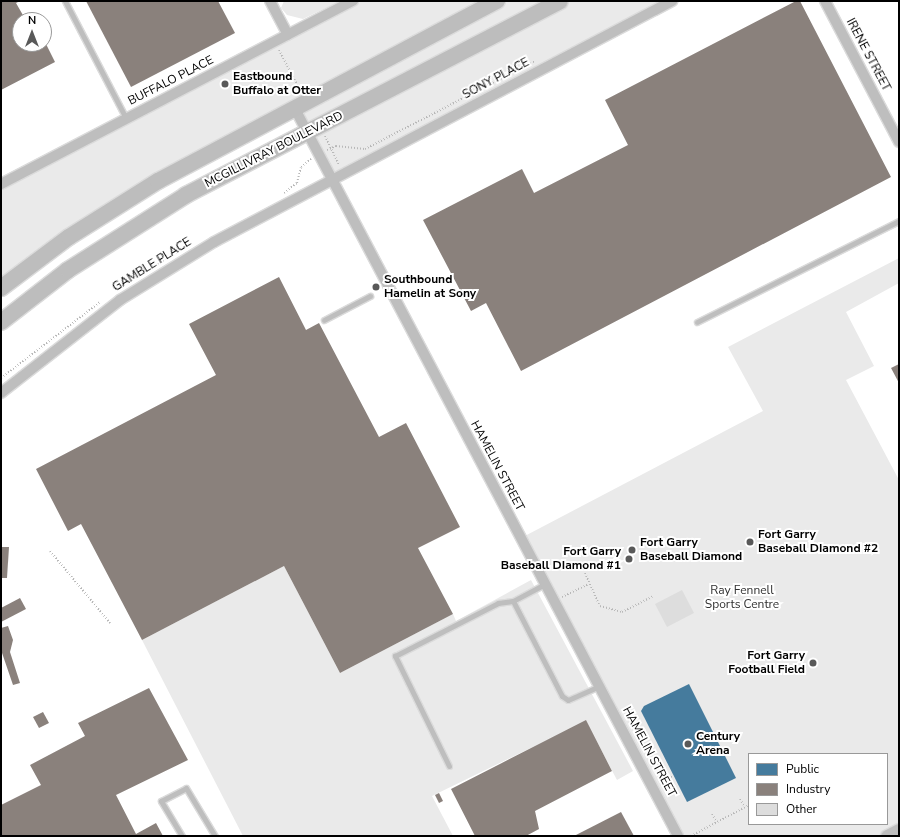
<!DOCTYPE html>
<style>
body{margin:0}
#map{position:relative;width:900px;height:837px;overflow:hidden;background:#fff;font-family:"Nunito Sans",sans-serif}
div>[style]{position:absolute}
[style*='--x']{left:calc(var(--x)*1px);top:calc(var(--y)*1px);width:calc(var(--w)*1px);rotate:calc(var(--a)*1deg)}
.green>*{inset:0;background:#eaeaea}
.public>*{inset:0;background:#457b9d}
.industry>*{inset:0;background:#8a817c}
.building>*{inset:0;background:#ddd}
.path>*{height:2px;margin-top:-1px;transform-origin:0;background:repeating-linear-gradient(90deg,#b8b8b8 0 1px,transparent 0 3px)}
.roads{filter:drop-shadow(1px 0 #dbdbdb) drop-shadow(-1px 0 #dbdbdb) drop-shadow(0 1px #dbdbdb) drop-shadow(0 -1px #dbdbdb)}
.service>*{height:5px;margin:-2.5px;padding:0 2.5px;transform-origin:2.5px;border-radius:2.5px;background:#bebebe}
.minor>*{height:10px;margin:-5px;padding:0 5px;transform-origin:5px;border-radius:5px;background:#bebebe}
.tertiary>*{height:13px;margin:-6.5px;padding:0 6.5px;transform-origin:6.5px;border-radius:6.5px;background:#bebebe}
.primary>*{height:16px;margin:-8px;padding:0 8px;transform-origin:8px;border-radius:8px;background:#bdbdbd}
.dots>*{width:11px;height:11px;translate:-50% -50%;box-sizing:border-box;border:2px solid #fff;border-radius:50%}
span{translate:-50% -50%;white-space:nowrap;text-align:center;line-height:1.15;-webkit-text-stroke:4px #fff;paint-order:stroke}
.street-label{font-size:12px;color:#000}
.poi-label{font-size:12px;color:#000;font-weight:700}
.left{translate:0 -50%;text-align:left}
.right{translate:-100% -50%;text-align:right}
.park-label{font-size:12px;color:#303030}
.frame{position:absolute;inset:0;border:2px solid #000;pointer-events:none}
.legend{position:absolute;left:748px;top:753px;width:140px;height:72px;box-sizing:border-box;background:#fff;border:1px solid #999;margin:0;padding:5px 7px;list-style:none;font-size:12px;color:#000}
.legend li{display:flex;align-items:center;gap:8px;height:20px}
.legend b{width:20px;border:1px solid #999}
.north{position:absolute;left:12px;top:12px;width:40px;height:40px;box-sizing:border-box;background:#fff;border:1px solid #999;border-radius:50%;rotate:0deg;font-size:11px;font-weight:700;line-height:16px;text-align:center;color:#000}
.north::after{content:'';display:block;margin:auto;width:14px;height:18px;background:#595959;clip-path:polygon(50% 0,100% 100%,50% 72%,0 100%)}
</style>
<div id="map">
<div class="green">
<div style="clip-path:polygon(284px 1px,340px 1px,303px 19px,287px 15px,281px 8px)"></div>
<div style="clip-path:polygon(353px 1px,672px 1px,331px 179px,294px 107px,196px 160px,1px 288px,1px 184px)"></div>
<div style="clip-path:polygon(evenodd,899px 258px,899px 283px,846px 312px,874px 366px,846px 380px,899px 480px,899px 830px,887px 836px,678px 836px,521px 538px,763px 411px,728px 347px,899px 258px,749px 754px,887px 754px,887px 824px,749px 824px,749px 754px)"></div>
<div style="clip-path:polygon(284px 566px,340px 673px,453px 614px,456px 621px,531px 580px,633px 771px,617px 780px,586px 721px,432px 796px,453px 836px,243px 836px,142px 640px)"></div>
</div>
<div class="public">
<div style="clip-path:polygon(689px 684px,736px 778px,687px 802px,641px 711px,644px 706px)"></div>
</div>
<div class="industry">
<div style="clip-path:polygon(1px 1px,20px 1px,16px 3px,24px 17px,30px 14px,33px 20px,20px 20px,20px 44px,44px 44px,44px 40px,55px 62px,1px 90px)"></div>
<div style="clip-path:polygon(86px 1px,218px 1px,235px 33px,131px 87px)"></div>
<div style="clip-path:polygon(796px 1px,800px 1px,891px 177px,521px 371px,486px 303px,471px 311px,423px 220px,522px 169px,534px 193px,628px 145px,605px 100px)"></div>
<div style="clip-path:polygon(279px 277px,306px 330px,319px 323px,379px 437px,406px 423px,460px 527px,418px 548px,453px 614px,340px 673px,284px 566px,142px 640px,81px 524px,68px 531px,36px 469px,216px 375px,189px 324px)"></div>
<div style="clip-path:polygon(899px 364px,899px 383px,891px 368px)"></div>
<div style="clip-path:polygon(1px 547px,9px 547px,7px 578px,1px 578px)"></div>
<div style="clip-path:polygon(20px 598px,26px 609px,1px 622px,1px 608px)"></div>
<div style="clip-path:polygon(8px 626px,13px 640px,10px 652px,20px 683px,13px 685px,1px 650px,1px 628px)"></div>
<div style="clip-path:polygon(149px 688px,188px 760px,116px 795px,136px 834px,156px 823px,163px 836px,1px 836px,1px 805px,41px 785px,30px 765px,85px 736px,78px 723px)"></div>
<div style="clip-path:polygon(43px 712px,49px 723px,39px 728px,33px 717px)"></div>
<div style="clip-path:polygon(586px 720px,612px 771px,535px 811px,539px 829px,526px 836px,475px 836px,451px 789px)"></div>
<div style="clip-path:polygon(439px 793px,443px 801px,439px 803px,435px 795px)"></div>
<div style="clip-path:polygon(621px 812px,634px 836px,574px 836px)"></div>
</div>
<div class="building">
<div style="clip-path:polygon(682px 590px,694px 613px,667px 627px,655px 604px)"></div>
</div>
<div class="path">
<div style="--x:279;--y:50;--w:47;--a:62.4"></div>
<div style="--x:325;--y:136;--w:32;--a:64"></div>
<div style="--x:327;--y:150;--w:10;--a:-24"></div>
<div style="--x:336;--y:146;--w:29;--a:6"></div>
<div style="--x:365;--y:149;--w:191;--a:-27.4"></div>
<div style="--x:284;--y:193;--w:16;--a:-38"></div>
<div style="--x:297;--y:183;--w:16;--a:-76"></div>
<div style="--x:301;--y:167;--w:13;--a:-39"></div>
<div style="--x:145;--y:272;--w:46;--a:-31.6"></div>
<div style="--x:1;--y:378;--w:125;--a:-37.5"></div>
<div style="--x:50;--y:551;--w:94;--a:50.2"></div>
<div style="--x:585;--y:573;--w:36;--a:66"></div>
<div style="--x:600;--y:606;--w:23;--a:15"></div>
<div style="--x:622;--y:612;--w:35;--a:-27"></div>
<div style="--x:562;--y:597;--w:30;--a:-26"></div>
<div style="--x:660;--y:782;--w:14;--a:-25"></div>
<div style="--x:740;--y:799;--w:9;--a:58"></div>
<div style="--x:712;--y:814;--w:9;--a:58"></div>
<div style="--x:691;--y:836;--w:66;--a:-28.1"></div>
</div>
<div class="roads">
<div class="service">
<div style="--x:65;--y:1;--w:132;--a:62.5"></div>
<div style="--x:324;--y:320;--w:52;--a:-27.6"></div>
<div style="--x:697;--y:322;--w:226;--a:-26.6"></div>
<div style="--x:545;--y:584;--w:36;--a:152"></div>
<div style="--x:513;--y:601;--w:107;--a:62.7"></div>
<div style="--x:562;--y:696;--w:7;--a:34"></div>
<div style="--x:568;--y:700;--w:34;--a:-24"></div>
<div style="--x:449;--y:766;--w:123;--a:-116.1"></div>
<div style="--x:395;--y:656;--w:116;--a:-27.2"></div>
<div style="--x:498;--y:603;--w:15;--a:-8"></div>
<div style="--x:182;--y:836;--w:41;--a:-121"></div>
<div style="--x:161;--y:801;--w:28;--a:-27"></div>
<div style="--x:186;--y:788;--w:56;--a:58.9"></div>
</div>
<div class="minor">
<div style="--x:270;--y:1;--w:38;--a:62"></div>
<div style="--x:825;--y:1;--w:159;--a:62.3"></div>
<div style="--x:294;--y:107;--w:824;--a:62.22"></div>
<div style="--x:1;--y:184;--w:397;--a:-27.5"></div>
<div style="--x:1;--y:393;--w:151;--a:-38"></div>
<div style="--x:120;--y:300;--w:110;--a:-31.7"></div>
<div style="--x:214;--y:242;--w:518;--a:-27.75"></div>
</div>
<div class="tertiary">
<div style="--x:887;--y:836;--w:13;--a:-27"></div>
</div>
<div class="primary">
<div style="--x:1;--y:288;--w:85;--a:-36.9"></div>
<div style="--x:69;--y:237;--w:105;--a:-32.2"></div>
<div style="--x:158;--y:181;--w:384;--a:-28"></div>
<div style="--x:1;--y:322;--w:85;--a:-37.8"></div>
<div style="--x:68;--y:270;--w:140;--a:-32.4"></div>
<div style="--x:186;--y:195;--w:421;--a:-27.4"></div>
</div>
</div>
<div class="dots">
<div style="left:225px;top:84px;background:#595959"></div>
<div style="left:376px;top:287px;background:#595959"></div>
<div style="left:750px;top:542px;background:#595959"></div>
<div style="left:632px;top:550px;background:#595959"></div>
<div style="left:629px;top:559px;background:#595959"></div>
<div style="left:813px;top:663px;background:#595959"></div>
<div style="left:688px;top:744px;background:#595959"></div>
</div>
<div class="street-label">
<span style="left:868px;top:55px;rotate:62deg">IRENE STREET</span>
<span style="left:496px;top:79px;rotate:-28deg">SONY PLACE</span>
<span style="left:171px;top:81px;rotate:-27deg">BUFFALO PLACE</span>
<span style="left:274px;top:150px;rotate:-27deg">MCGILLIVRAY BOULEVARD</span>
<span style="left:152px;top:265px;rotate:-32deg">GAMBLE PLACE</span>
<span style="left:497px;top:466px;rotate:62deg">HAMELIN STREET</span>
<span style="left:649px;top:752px;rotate:62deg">HAMELIN STREET</span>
</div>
<div class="poi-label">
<span class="left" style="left:233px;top:84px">Eastbound<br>Buffalo at Otter</span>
<span class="left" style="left:384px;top:287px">Southbound<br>Hamelin at Sony</span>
<span class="left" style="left:758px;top:542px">Fort Garry<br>Baseball DIamond #2</span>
<span class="left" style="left:640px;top:550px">Fort Garry<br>Baseball Diamond</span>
<span class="right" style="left:621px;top:559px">Fort Garry<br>Baseball DIamond #1</span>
<span class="right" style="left:805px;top:663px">Fort Garry<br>Football Field</span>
<span class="left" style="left:696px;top:744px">Century<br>Arena</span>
</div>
<div class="park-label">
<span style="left:742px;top:598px">Ray Fennell<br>Sports Centre</span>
</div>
<div class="frame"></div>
<ul class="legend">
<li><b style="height:11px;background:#457b9d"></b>Public</li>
<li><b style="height:11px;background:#8a817c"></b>Industry</li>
<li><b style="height:11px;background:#ddd"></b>Other</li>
</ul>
<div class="north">N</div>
</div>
